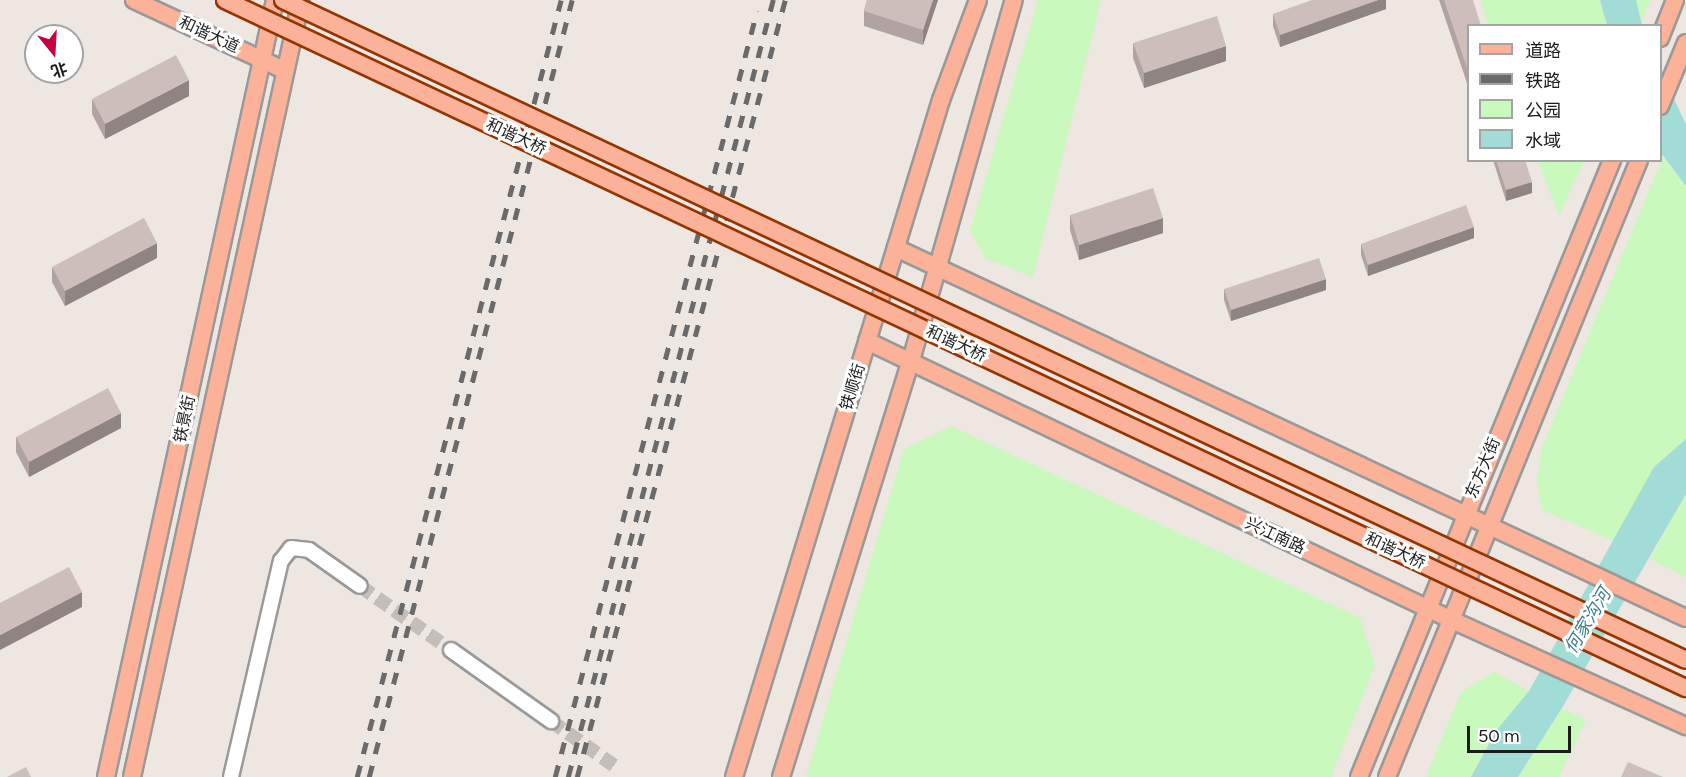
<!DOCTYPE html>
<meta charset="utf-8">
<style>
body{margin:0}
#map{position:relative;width:1686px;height:777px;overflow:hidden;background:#ede6e1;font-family:Figtree,"Noto Sans SC",sans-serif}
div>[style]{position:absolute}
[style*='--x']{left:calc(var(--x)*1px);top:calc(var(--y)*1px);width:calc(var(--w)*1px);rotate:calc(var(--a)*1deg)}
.park>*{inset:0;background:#caf9bd}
.water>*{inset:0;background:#a1dcd7}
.minor-tunnel>*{height:14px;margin-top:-7px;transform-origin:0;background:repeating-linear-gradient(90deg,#c3beba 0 14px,transparent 0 21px)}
.roads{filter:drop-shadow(2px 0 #999) drop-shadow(-2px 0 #999) drop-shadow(0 2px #999) drop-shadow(0 -2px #999)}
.minor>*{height:14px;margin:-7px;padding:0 7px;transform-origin:7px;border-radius:7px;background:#fff}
.major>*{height:16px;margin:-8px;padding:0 8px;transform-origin:8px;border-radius:8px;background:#fcb298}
.rail>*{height:4.5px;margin-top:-2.25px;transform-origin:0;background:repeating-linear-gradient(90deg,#6a6a6a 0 12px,transparent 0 24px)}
.bridges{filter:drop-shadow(2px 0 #943500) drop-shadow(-2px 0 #943500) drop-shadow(0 2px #943500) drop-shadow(0 -2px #943500)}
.major-bridge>*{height:16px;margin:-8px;padding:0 8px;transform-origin:8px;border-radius:8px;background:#fcb298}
.wall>*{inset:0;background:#b0a3a1}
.shaded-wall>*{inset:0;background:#908483}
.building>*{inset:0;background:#cdbdbb}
span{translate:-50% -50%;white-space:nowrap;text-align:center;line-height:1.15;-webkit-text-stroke:6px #fff;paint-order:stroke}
.street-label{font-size:16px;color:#1c1c1c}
.water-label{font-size:18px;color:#3e7d8c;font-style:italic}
.legend{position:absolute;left:1467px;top:24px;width:195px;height:138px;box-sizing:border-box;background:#fff;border:2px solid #a4a4a4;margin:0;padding:8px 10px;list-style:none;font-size:18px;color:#1c1c1c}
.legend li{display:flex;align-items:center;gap:12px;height:30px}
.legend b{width:30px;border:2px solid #a4a4a4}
.north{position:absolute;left:24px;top:24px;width:60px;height:60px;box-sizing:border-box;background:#fff;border:2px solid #a4a4a4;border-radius:50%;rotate:162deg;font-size:16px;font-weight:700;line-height:24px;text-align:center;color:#1c1c1c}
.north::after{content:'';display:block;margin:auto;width:21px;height:27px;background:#c8003d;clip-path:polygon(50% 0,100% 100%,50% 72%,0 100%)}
.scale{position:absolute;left:1467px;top:726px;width:104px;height:27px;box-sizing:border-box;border:3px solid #1c1c1c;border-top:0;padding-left:8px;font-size:18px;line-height:21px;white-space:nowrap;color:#1c1c1c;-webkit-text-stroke:4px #fff;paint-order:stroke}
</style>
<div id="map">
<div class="park">
<div style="clip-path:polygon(1038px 0,1101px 0,1033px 277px,985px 258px,970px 231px)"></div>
<div style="clip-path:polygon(1481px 0,1600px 0,1607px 25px,1488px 25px)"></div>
<div style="clip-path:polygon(1636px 0,1650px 0,1641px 23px)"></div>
<div style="clip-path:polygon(1663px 157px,1686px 186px,1686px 439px,1654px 467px,1614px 541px,1542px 510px,1537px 484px,1541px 450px)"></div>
<div style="clip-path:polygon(1538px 161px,1584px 161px,1559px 216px)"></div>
<div style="clip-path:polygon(951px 426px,1360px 618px,1375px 665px,1331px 777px,806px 777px,904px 449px)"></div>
<div style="clip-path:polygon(1686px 494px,1686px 577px,1650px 559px)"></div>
<div style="clip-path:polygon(1494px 672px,1529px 691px,1496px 731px,1471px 777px,1426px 777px,1461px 692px)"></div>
<div style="clip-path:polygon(1562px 708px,1586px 720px,1559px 777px,1518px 777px)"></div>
</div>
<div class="water">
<div style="clip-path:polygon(1600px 0,1636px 0,1642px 25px,1607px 25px)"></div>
<div style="clip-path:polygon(1660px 70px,1686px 124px,1686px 186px,1661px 153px)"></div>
<div style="clip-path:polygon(1686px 439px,1686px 494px,1562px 708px,1518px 777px,1471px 777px,1496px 731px,1529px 691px,1654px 467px)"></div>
</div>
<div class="minor-tunnel">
<div style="--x:360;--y:586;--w:111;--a:35.1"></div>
<div style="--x:551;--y:721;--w:80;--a:35.3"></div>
</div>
<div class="roads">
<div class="minor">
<div style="--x:451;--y:650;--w:123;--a:35.4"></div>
<div style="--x:231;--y:777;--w:222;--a:-77"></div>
<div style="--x:281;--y:561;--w:16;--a:-52"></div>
<div style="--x:291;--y:548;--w:18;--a:6"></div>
<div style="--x:309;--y:550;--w:62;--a:35.2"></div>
</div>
<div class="major">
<div style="--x:134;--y:0;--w:166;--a:25"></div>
<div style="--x:1660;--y:38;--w:41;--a:-68.5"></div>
<div style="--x:1660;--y:106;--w:68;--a:-67.6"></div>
<div style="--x:896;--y:248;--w:872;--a:25.1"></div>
<div style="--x:867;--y:341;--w:648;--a:25.5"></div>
<div style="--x:1452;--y:620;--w:257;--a:24.4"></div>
<div style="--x:106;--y:777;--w:795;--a:-77.73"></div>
<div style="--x:132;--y:777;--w:795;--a:-77.73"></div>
<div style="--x:734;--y:777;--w:708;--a:-73"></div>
<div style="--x:941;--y:100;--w:107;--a:-69.7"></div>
<div style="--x:781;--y:777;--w:433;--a:-72.7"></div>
<div style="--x:910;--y:364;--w:379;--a:-74.1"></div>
<div style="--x:1359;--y:777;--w:667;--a:-67.7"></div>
<div style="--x:1387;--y:777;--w:666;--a:-67.78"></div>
</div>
</div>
<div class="rail">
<div style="--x:357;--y:777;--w:803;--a:-75.29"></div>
<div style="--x:369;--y:777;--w:803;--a:-75.36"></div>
<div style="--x:555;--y:777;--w:792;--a:-75.23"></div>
<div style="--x:568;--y:777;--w:804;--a:-75.22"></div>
<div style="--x:577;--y:777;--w:804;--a:-75.01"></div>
</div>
<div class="bridges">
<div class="major-bridge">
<div style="--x:225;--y:0;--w:1615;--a:25.22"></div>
<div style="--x:283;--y:0;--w:1550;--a:25.19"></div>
</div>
</div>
<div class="wall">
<div style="clip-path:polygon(867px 0,938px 0,923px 45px,864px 26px,864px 11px)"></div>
<div style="clip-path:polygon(1386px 0,1386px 9px,1280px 47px,1273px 26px,1273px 14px)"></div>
<div style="clip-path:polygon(1439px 0,1473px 0,1468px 86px)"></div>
<div style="clip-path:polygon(1133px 43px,1226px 61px,1144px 88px,1133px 58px)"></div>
<div style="clip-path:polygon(189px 96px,105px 139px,92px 114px,92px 99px)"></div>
<div style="clip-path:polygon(1493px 160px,1525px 160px,1532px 193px,1506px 201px)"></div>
<div style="clip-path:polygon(1070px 215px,1163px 233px,1079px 260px,1070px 230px)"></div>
<div style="clip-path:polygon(1474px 238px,1368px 276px,1361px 255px,1361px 244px)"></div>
<div style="clip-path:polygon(157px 258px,65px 306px,52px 282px,52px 267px)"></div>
<div style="clip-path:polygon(1224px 289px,1326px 290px,1231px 321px,1224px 300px)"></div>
<div style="clip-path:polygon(121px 428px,29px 477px,16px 452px,16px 437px)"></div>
</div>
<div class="shaded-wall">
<div style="clip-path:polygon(933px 0,938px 0,923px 45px,923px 30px)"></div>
<div style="clip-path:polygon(1378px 0,1386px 0,1386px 9px,1280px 47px,1280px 35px)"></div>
<div style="clip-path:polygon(1226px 46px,1226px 61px,1144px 88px,1144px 73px)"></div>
<div style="clip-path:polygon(189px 80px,189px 96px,105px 139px,105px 124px)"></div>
<div style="clip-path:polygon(1532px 182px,1532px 193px,1506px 201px,1506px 190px)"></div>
<div style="clip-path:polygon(1163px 218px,1163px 233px,1079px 260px,1079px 245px)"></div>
<div style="clip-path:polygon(1474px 227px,1474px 238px,1368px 276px,1368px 265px)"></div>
<div style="clip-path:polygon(157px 243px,157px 258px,65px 306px,65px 291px)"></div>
<div style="clip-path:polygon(1326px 279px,1326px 290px,1231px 321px,1231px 310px)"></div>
<div style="clip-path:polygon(121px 413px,121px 428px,29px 477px,29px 462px)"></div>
<div style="clip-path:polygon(82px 592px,82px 607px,0 650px,0 635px)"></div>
</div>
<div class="building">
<div style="clip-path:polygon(867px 0,933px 0,923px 30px,864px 11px)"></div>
<div style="clip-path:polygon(1312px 0,1378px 0,1280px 35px,1273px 14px)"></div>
<div style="clip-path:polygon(1444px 0,1473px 0,1481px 26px,1468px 26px,1468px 71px)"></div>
<div style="clip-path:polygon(1217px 16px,1226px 46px,1144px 73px,1133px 43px)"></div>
<div style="clip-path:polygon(176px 55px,189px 80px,105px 124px,92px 99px)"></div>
<div style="clip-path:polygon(1496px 160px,1525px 160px,1532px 182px,1506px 190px)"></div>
<div style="clip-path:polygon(1153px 188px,1163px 218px,1079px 245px,1070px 215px)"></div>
<div style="clip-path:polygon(1466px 205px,1474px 227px,1368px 265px,1361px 244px)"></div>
<div style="clip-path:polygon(144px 218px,157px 243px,65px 291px,52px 267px)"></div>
<div style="clip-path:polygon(1319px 258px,1326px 279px,1231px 310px,1224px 289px)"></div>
<div style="clip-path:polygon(108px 388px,121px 413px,29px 462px,16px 437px)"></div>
<div style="clip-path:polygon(69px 567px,82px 592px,0 635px,0 603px)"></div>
<div style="clip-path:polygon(1628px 762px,1663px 777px,1621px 777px)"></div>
<div style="clip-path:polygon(26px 767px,31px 777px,7px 777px)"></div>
</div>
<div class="street-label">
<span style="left:209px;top:35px;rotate:25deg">和谐大道</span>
<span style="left:516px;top:137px;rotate:25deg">和谐大桥</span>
<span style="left:956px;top:344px;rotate:25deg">和谐大桥</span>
<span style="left:853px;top:387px;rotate:-73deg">铁顺街</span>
<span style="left:185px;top:419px;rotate:-78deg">铁景街</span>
<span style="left:1483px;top:468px;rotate:-67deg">东方大街</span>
<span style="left:1275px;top:536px;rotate:25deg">兴江南路</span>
<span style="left:1395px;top:551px;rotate:25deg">和谐大桥</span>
</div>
<div class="water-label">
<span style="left:1588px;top:621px;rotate:-59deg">何家沟河</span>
</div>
<ul class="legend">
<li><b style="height:8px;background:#fcb298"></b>道路</li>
<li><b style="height:8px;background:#6a6a6a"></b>铁路</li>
<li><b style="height:16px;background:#caf9bd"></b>公园</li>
<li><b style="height:16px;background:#a1dcd7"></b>水域</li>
</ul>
<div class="north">北</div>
<div class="scale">50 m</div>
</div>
